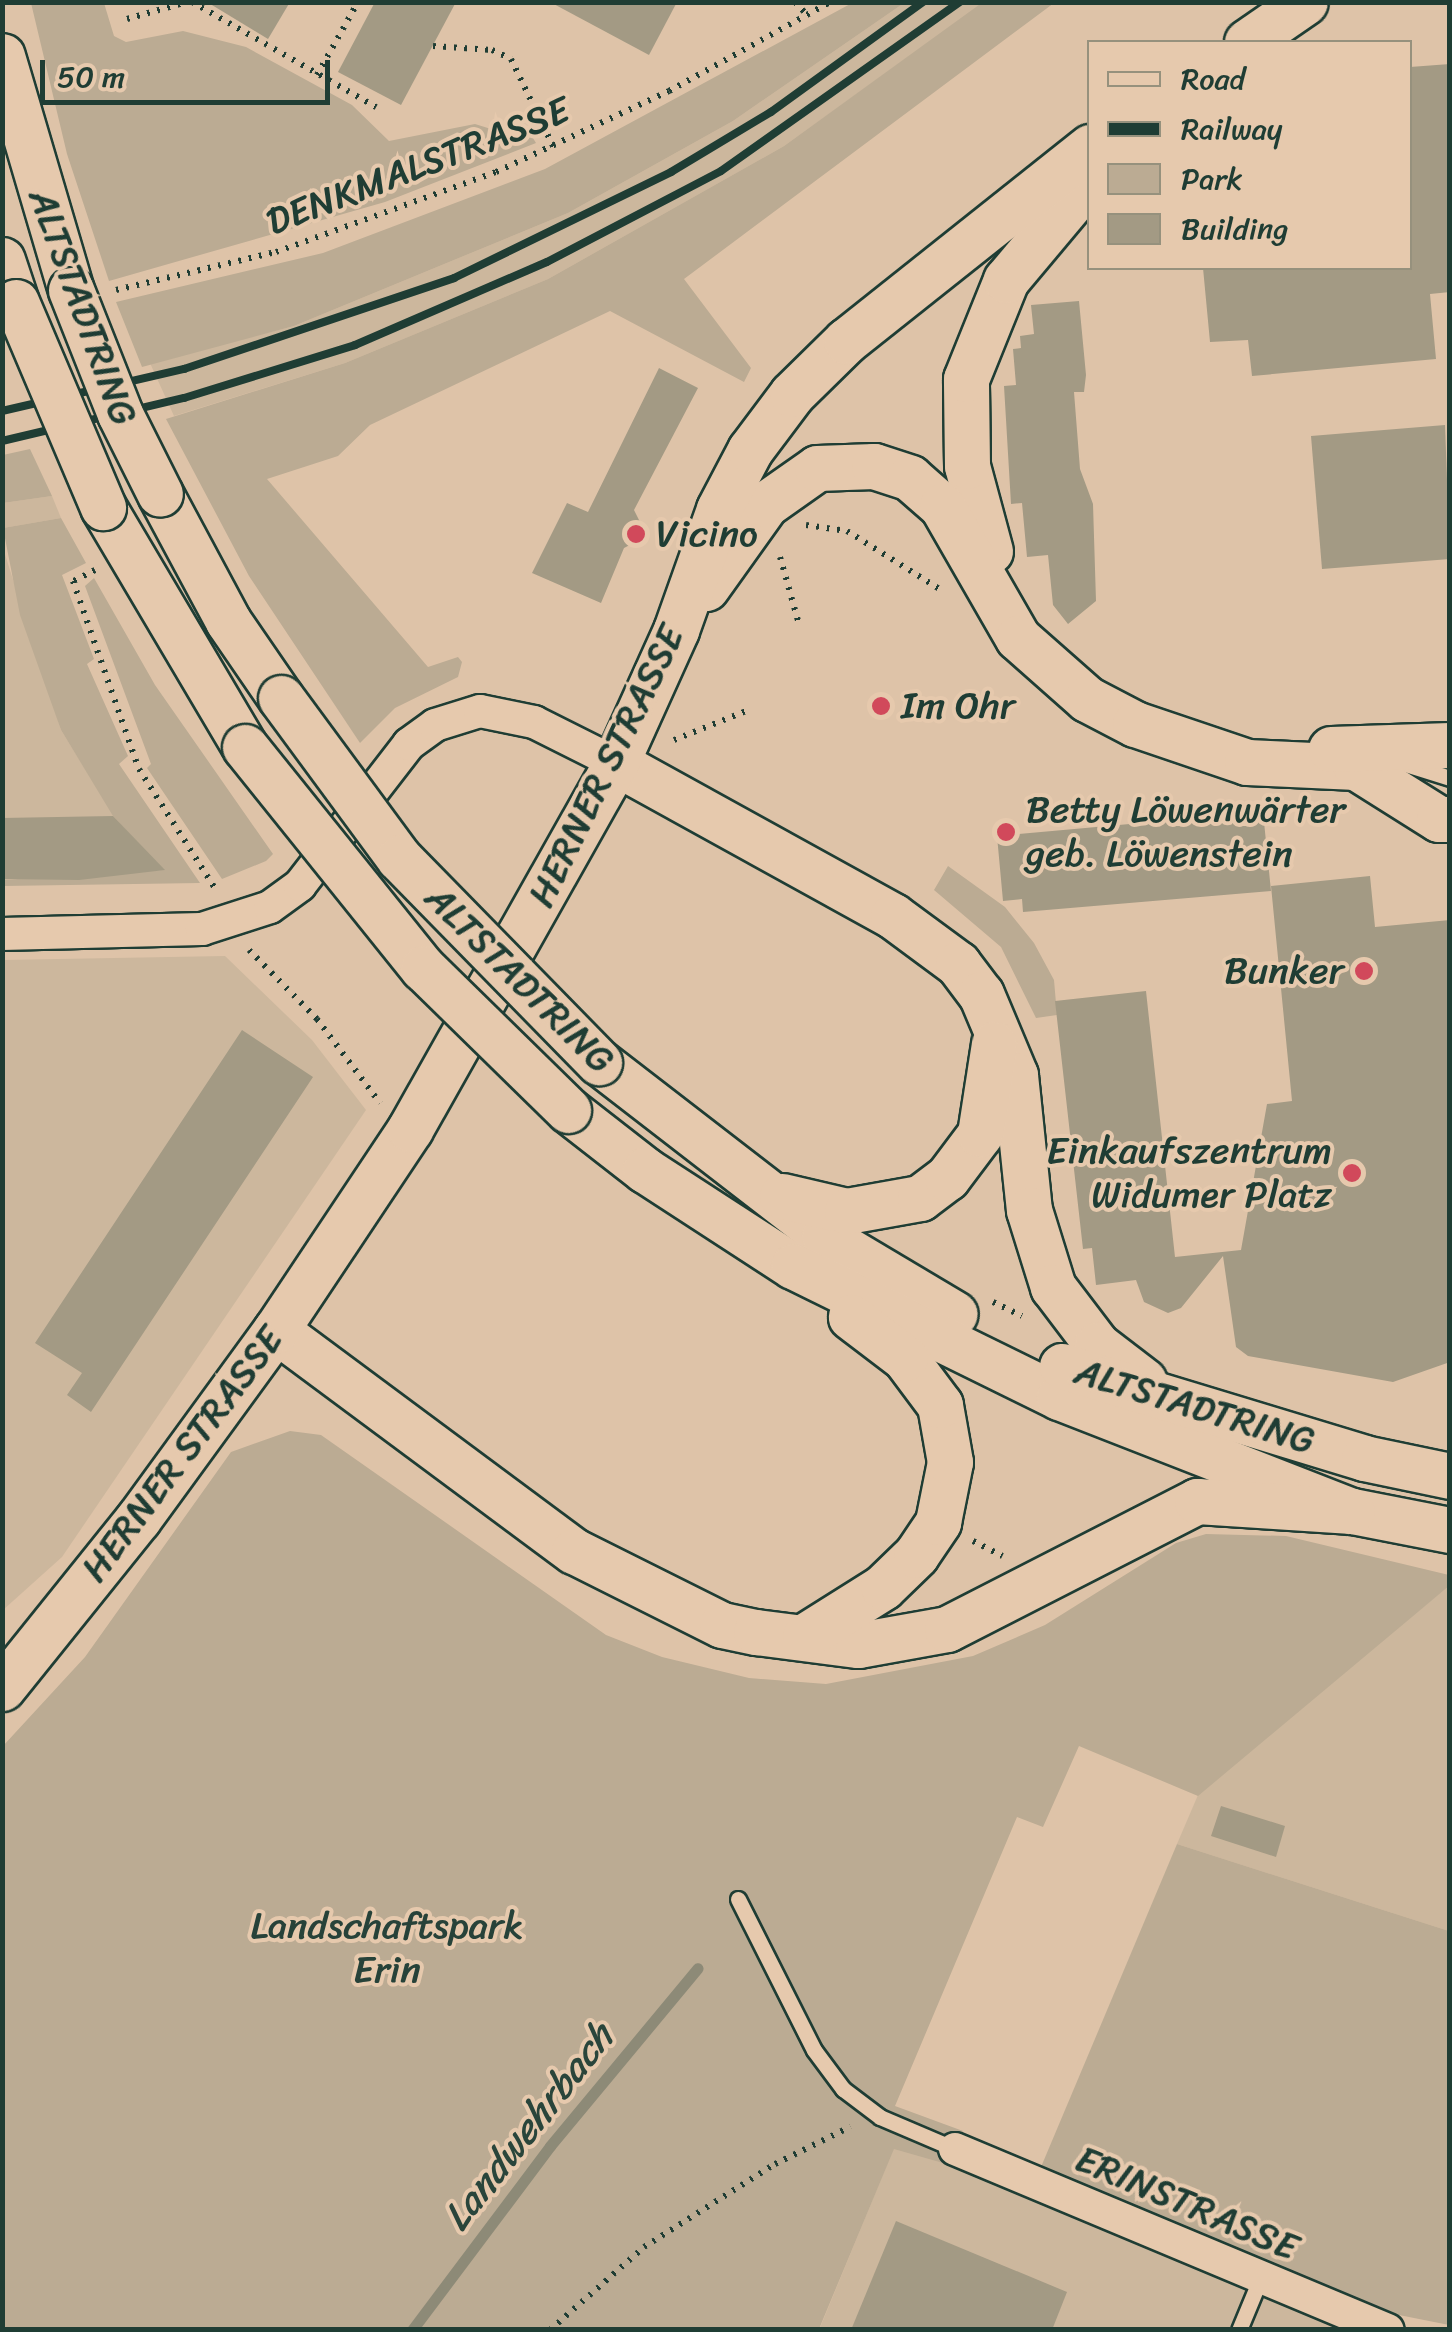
<!DOCTYPE html>
<meta charset="utf-8">
<style>
body{margin:0}
#map{position:relative;width:1452px;height:2332px;overflow:hidden;background:#dec3a8;font-family:Sriracha,sans-serif}
div>[style]{position:absolute}
[style*='--x']{left:calc(var(--x)*1px);top:calc(var(--y)*1px);width:calc(var(--w)*1px);rotate:calc(var(--a)*1deg)}
.built>*{inset:0;background:#ccb79d}
.green>*{inset:0;background:#bbab93}
.stream>*{height:11px;margin:-5.5px;padding:0 5.5px;transform-origin:5.5px;border-radius:5.5px;background:#8d8a77}
.building>*{inset:0;background:#a39a84}
.path>*{height:6px;margin-top:-3px;transform-origin:0;background:repeating-linear-gradient(90deg,#1f3d34 0 2.5px,transparent 0 10.5px)}
.roads{filter:drop-shadow(2px 0 #1f3d34) drop-shadow(-2px 0 #1f3d34) drop-shadow(0 2px #1f3d34) drop-shadow(0 -2px #1f3d34)}
.lane>*{height:15px;margin:-7.5px;padding:0 7.5px;transform-origin:7.5px;border-radius:7.5px;background:#e6c9ad}
.street>*{height:32px;margin:-16px;padding:0 16px;transform-origin:16px;border-radius:16px;background:#e6c9ad}
.secondary>*{height:45px;margin:-22.5px;padding:0 22.5px;transform-origin:22.5px;border-radius:22.5px;background:#e6c9ad}
.rail>*{height:8px;margin:-4px;padding:0 4px;transform-origin:4px;border-radius:4px;background:#1f3d34}
.bridges{filter:drop-shadow(2px 0 #1f3d34) drop-shadow(-2px 0 #1f3d34) drop-shadow(0 2px #1f3d34) drop-shadow(0 -2px #1f3d34)}
.secondary-bridge>*{height:45px;margin:-22.5px;padding:0 22.5px;transform-origin:22.5px;border-radius:22.5px;background:#e6c9ad}
.dots>*{width:28px;height:28px;translate:-50% -50%;box-sizing:border-box;border:5px solid #e6c9ad;border-radius:50%}
span{translate:-50% -50%;white-space:nowrap;text-align:center;line-height:1.15;-webkit-text-stroke:8px #e6c9ad;paint-order:stroke}
.street-label{font-size:38px;color:#1f3d34}
.poi-label{font-size:38px;color:#1f3d34}
.left{translate:0 -50%;text-align:left}
.right{translate:-100% -50%;text-align:right}
.park-label{font-size:38px;color:#274239}
.water-label{font-size:40px;color:#2a453b;font-style:italic}
.frame{position:absolute;inset:0;border:5px solid #1f3d34;pointer-events:none}
.legend{position:absolute;left:1087px;top:40px;width:325px;height:230px;box-sizing:border-box;background:#e6c9ad;border:2px solid #96917d;margin:0;padding:12px 18px;list-style:none;font-size:30px;color:#1f3d34}
.legend li{display:flex;align-items:center;gap:20px;height:50px}
.legend b{width:50px;border:2px solid #96917d}
.scale{position:absolute;left:40px;top:60px;width:290px;height:45px;box-sizing:border-box;border:5px solid #1f3d34;border-top:0;padding-left:12px;font-size:30px;line-height:35px;white-space:nowrap;color:#1f3d34;-webkit-text-stroke:8px #e6c9ad;paint-order:stroke}
</style>
<div id="map">
<div class="built">
<div style="clip-path:polygon(904px 3px,983px 3px,784px 146px,548px 279px,345px 363px,174px 416px,150px 363px,294px 326px,568px 213px,733px 121px)"></div>
<div style="clip-path:polygon(52px 496px,61px 518px,3px 528px,3px 503px)"></div>
<div style="clip-path:polygon(2px 545px,61px 730px,117px 821px,162px 870px,3px 880px)"></div>
<div style="clip-path:polygon(225px 956px,312px 1040px,366px 1110px,62px 1557px,3px 1610px,3px 960px)"></div>
<div style="clip-path:polygon(1449px 1586px,1449px 1931px,1177px 1844px,1201px 1788px)"></div>
<div style="clip-path:polygon(894px 2148px,910px 2149px,1346px 2329px,819px 2330px)"></div>
</div>
<div class="green">
<div style="clip-path:polygon(983px 2px,1054px 3px,684px 279px,751px 368px,744px 382px,610px 311px,370px 425px,338px 456px,267px 479px,428px 667px,458px 657px,462px 662px,458px 677px,395px 708px,360px 743px,249px 576px,166px 419px,345px 363px,548px 279px,784px 146px)"></div>
<div style="clip-path:polygon(31px 3px,104px 3px,114px 36px,126px 42px,183px 31px,246px 47px,352px 105px,389px 141px,475px 124px,507px 134px,528px 130px,536px 143px,385px 202px,109px 281px,67px 154px)"></div>
<div style="clip-path:polygon(852px 3px,904px 3px,733px 121px,568px 213px,294px 326px,142px 367px,116px 302px,323px 253px,545px 169px)"></div>
<div style="clip-path:polygon(30px 449px,52px 496px,3px 503px,3px 455px)"></div>
<div style="clip-path:polygon(61px 518px,86px 563px,62px 575px,94px 659px,87px 664px,128px 756px,119px 764px,200px 883px,3px 886px,2px 880px,162px 870px,113px 816px,61px 730px,20px 615px,3px 528px)"></div>
<div style="clip-path:polygon(94px 578px,155px 685px,273px 854px,266px 861px,222px 879px,147px 768px,151px 764px,85px 586px)"></div>
<div style="clip-path:polygon(948px 866px,1005px 907px,1034px 943px,1054px 980px,1057px 1015px,1036px 1018px,1001px 947px,934px 890px)"></div>
<div style="clip-path:polygon(290px 1431px,321px 1435px,606px 1635px,662px 1657px,749px 1678px,826px 1684px,973px 1656px,1045px 1625px,1176px 1543px,1206px 1534px,1286px 1536px,1449px 1575px,1449px 1586px,1198px 1796px,1079px 1746px,1043px 1827px,1017px 1817px,895px 2106px,963px 2131px,950px 2165px,894px 2149px,819px 2329px,3px 2330px,3px 1746px,85px 1657px,231px 1452px)"></div>
<div style="clip-path:polygon(1177px 1844px,1449px 1931px,1449px 2325px,1399px 2315px,1041px 2167px)"></div>
</div>
<div class="stream">
<div style="--x:412;--y:2330;--w:230;--a:-53.1"></div>
<div style="--x:550;--y:2146;--w:231;--a:-50.3"></div>
</div>
<div class="building">
<div style="clip-path:polygon(207px 2px,290px 2px,268px 39px)"></div>
<div style="clip-path:polygon(375px 2px,456px 2px,401px 105px,338px 72px)"></div>
<div style="clip-path:polygon(550px 2px,677px 2px,649px 55px)"></div>
<div style="clip-path:polygon(1450px 64px,1450px 292px,1430px 294px,1436px 359px,1252px 376px,1248px 340px,1210px 342px,1203px 268px,1410px 268px,1410px 67px)"></div>
<div style="clip-path:polygon(1079px 301px,1086px 375px,1084px 392px,1074px 392px,1080px 469px,1093px 504px,1096px 601px,1068px 624px,1053px 605px,1048px 555px,1027px 557px,1022px 503px,1011px 504px,1004px 386px,1016px 385px,1013px 349px,1021px 348px,1020px 336px,1034px 334px,1031px 305px)"></div>
<div style="clip-path:polygon(659px 368px,698px 388px,634px 510px,647px 536px,624px 548px,601px 603px,532px 573px,567px 503px,588px 512px)"></div>
<div style="clip-path:polygon(1445px 425px,1450px 559px,1322px 569px,1311px 436px)"></div>
<div style="clip-path:polygon(1263px 812px,1271px 891px,1023px 912px,1022px 899px,1003px 901px,997px 836px)"></div>
<div style="clip-path:polygon(113px 816px,165px 870px,79px 880px,2px 879px,2px 818px)"></div>
<div style="clip-path:polygon(1370px 876px,1375px 927px,1450px 920px,1450px 1362px,1393px 1382px,1248px 1356px,1236px 1347px,1223px 1256px,1181px 1308px,1168px 1313px,1144px 1302px,1136px 1280px,1096px 1285px,1092px 1248px,1083px 1249px,1055px 1001px,1146px 991px,1175px 1257px,1241px 1250px,1267px 1104px,1292px 1101px,1271px 886px)"></div>
<div style="clip-path:polygon(242px 1030px,313px 1077px,91px 1412px,67px 1395px,82px 1373px,35px 1343px)"></div>
<div style="clip-path:polygon(1221px 1806px,1285px 1826px,1276px 1857px,1211px 1836px)"></div>
<div style="clip-path:polygon(896px 2221px,1067px 2292px,1052px 2330px,851px 2330px)"></div>
</div>
<div class="path">
<div style="--x:192;--y:2;--w:212;--a:29.7"></div>
<div style="--x:795;--y:2;--w:19;--a:47"></div>
<div style="--x:127;--y:19;--w:62;--a:-15.8"></div>
<div style="--x:433;--y:46;--w:59;--a:3.9"></div>
<div style="--x:492;--y:50;--w:21;--a:25"></div>
<div style="--x:511;--y:59;--w:99;--a:64.2"></div>
<div style="--x:317;--y:75;--w:84;--a:-60.7"></div>
<div style="--x:116;--y:290;--w:164;--a:-13.4"></div>
<div style="--x:276;--y:252;--w:234;--a:-20"></div>
<div style="--x:496;--y:172;--w:191;--a:-25.1"></div>
<div style="--x:669;--y:91;--w:184;--a:-28.9"></div>
<div style="--x:806;--y:525;--w:41;--a:8.3"></div>
<div style="--x:847;--y:531;--w:111;--a:32.1"></div>
<div style="--x:780;--y:557;--w:70;--a:74.2"></div>
<div style="--x:95;--y:570;--w:25;--a:153"></div>
<div style="--x:73;--y:581;--w:199;--a:70.7"></div>
<div style="--x:139;--y:769;--w:143;--a:57.5"></div>
<div style="--x:674;--y:740;--w:83;--a:-21.9"></div>
<div style="--x:249;--y:950;--w:97;--a:45.4"></div>
<div style="--x:317;--y:1019;--w:105;--a:53.1"></div>
<div style="--x:993;--y:1302;--w:32;--a:26"></div>
<div style="--x:973;--y:1541;--w:33;--a:27"></div>
<div style="--x:550;--y:2330;--w:125;--a:-41.4"></div>
<div style="--x:644;--y:2247;--w:155;--a:-32.4"></div>
<div style="--x:775;--y:2164;--w:84;--a:-26.3"></div>
</div>
<div class="roads">
<div class="lane">
<div style="--x:1396;--y:761;--w:57;--a:17.5"></div>
<div style="--x:738;--y:1899;--w:169;--a:63.3"></div>
<div style="--x:814;--y:2050;--w:49;--a:53.4"></div>
<div style="--x:843;--y:2089;--w:46;--a:37.1"></div>
<div style="--x:880;--y:2117;--w:82;--a:23.1"></div>
<div style="--x:1239;--y:2330;--w:57;--a:-67.5"></div>
</div>
<div class="street">
<div style="--x:2;--y:934;--w:200;--a:-1.4"></div>
<div style="--x:202;--y:929;--w:71;--a:-17.9"></div>
<div style="--x:270;--y:907;--w:37;--a:-36"></div>
<div style="--x:300;--y:885;--w:178;--a:-52.3"></div>
<div style="--x:409;--y:744;--w:32;--a:-36"></div>
<div style="--x:435;--y:725;--w:47;--a:-17.3"></div>
<div style="--x:480;--y:711;--w:55;--a:11.5"></div>
<div style="--x:534;--y:722;--w:92;--a:26.6"></div>
<div style="--x:955;--y:2149;--w:469;--a:22.7"></div>
</div>
<div class="secondary">
<div style="--x:1247;--y:42;--w:70;--a:-34.6"></div>
<div style="--x:2;--y:56;--w:244;--a:73.6"></div>
<div style="--x:2;--y:260;--w:44;--a:71.6"></div>
<div style="--x:160;--y:494;--w:144;--a:61.8"></div>
<div style="--x:228;--y:621;--w:93;--a:55.5"></div>
<div style="--x:103;--y:507;--w:279;--a:59.4"></div>
<div style="--x:990;--y:551;--w:88;--a:-105.1"></div>
<div style="--x:967;--y:466;--w:87;--a:-90.7"></div>
<div style="--x:966;--y:379;--w:107;--a:-68"></div>
<div style="--x:1006;--y:280;--w:131;--a:-50"></div>
<div style="--x:706;--y:588;--w:103;--a:-54.5"></div>
<div style="--x:766;--y:504;--w:62;--a:-35.2"></div>
<div style="--x:817;--y:468;--w:57;--a:-2"></div>
<div style="--x:874;--y:466;--w:38;--a:18"></div>
<div style="--x:910;--y:478;--w:43;--a:41.2"></div>
<div style="--x:942;--y:506;--w:152;--a:60.1"></div>
<div style="--x:1018;--y:638;--w:92;--a:41.5"></div>
<div style="--x:1087;--y:699;--w:54;--a:27.5"></div>
<div style="--x:1135;--y:724;--w:118;--a:18.7"></div>
<div style="--x:1247;--y:762;--w:109;--a:2.6"></div>
<div style="--x:1356;--y:767;--w:98;--a:32.1"></div>
<div style="--x:1439;--y:819;--w:11;--a:0"></div>
<div style="--x:1331;--y:749;--w:119;--a:-1.9"></div>
<div style="--x:616;--y:763;--w:316;--a:28.9"></div>
<div style="--x:893;--y:916;--w:81;--a:36.4"></div>
<div style="--x:958;--y:964;--w:38;--a:53"></div>
<div style="--x:981;--y:994;--w:88;--a:67.2"></div>
<div style="--x:1015;--y:1075;--w:136;--a:84.1"></div>
<div style="--x:1029;--y:1210;--w:81;--a:72.7"></div>
<div style="--x:1053;--y:1287;--w:73;--a:52.8"></div>
<div style="--x:1097;--y:1345;--w:59;--a:37.5"></div>
<div style="--x:599;--y:1062;--w:284;--a:37.7"></div>
<div style="--x:824;--y:1236;--w:152;--a:30.8"></div>
<div style="--x:568;--y:1110;--w:98;--a:37.9"></div>
<div style="--x:645;--y:1170;--w:176;--a:33"></div>
<div style="--x:793;--y:1266;--w:297;--a:26.2"></div>
<div style="--x:1059;--y:1397;--w:314;--a:21.3"></div>
<div style="--x:1352;--y:1511;--w:100;--a:11"></div>
<div style="--x:782;--y:1196;--w:67;--a:13"></div>
<div style="--x:847;--y:1211;--w:74;--a:-10.1"></div>
<div style="--x:920;--y:1198;--w:34;--a:-37"></div>
<div style="--x:947;--y:1178;--w:55;--a:-53.1"></div>
<div style="--x:980;--y:1134;--w:91;--a:-81.2"></div>
<div style="--x:276;--y:1330;--w:371;--a:36.6"></div>
<div style="--x:574;--y:1551;--w:165;--a:26.6"></div>
<div style="--x:722;--y:1625;--w:35;--a:12"></div>
<div style="--x:756;--y:1632;--w:103;--a:7.3"></div>
<div style="--x:858;--y:1645;--w:90;--a:-10.2"></div>
<div style="--x:947;--y:1629;--w:281;--a:-27.1"></div>
<div style="--x:1197;--y:1501;--w:155;--a:3.7"></div>
<div style="--x:1062;--y:1366;--w:316;--a:16.9"></div>
<div style="--x:1364;--y:1458;--w:88;--a:11.8"></div>
<div style="--x:805;--y:1636;--w:92;--a:-32.1"></div>
<div style="--x:883;--y:1587;--w:46;--a:-44.1"></div>
<div style="--x:916;--y:1555;--w:40;--a:-56"></div>
<div style="--x:938;--y:1522;--w:61;--a:-78.7"></div>
<div style="--x:950;--y:1462;--w:58;--a:-100"></div>
<div style="--x:940;--y:1405;--w:59;--a:-126.7"></div>
<div style="--x:905;--y:1358;--w:68;--a:-142.8"></div>
<div style="--x:2;--y:1688;--w:217;--a:-51.2"></div>
<div style="--x:138;--y:1519;--w:234;--a:-53.9"></div>
<div style="--x:276;--y:1330;--w:242;--a:-56.3"></div>
<div style="--x:410;--y:1129;--w:420;--a:-60.6"></div>
<div style="--x:616;--y:763;--w:146;--a:-65.7"></div>
<div style="--x:676;--y:630;--w:128;--a:-70.4"></div>
<div style="--x:719;--y:509;--w:67;--a:-62.3"></div>
<div style="--x:750;--y:450;--w:70;--a:-53.1"></div>
<div style="--x:792;--y:394;--w:76;--a:-44.5"></div>
<div style="--x:846;--y:341;--w:312;--a:-38.5"></div>
</div>
</div>
<div class="rail">
<div style="--x:2;--y:411;--w:187;--a:-13"></div>
<div style="--x:184;--y:369;--w:285;--a:-18.6"></div>
<div style="--x:454;--y:278;--w:242;--a:-26"></div>
<div style="--x:671;--y:172;--w:117;--a:-31"></div>
<div style="--x:771;--y:112;--w:188;--a:-35.9"></div>
<div style="--x:2;--y:441;--w:187;--a:-13.3"></div>
<div style="--x:184;--y:398;--w:179;--a:-17.2"></div>
<div style="--x:355;--y:345;--w:209;--a:-23.4"></div>
<div style="--x:547;--y:262;--w:196;--a:-27.6"></div>
<div style="--x:721;--y:171;--w:293;--a:-35.3"></div>
</div>
<div class="bridges">
<div class="secondary-bridge">
<div style="--x:71;--y:290;--w:133;--a:68.4"></div>
<div style="--x:120;--y:414;--w:89;--a:63.4"></div>
<div style="--x:16;--y:302;--w:223;--a:67"></div>
<div style="--x:281;--y:698;--w:199;--a:53.6"></div>
<div style="--x:399;--y:858;--w:286;--a:45.6"></div>
<div style="--x:245;--y:747;--w:284;--a:51.2"></div>
<div style="--x:423;--y:968;--w:203;--a:44.4"></div>
</div>
</div>
<div class="dots">
<div style="left:636px;top:534px;background:#d1495b"></div>
<div style="left:881px;top:706px;background:#d1495b"></div>
<div style="left:1006px;top:832px;background:#d1495b"></div>
<div style="left:1364px;top:971px;background:#d1495b"></div>
<div style="left:1352px;top:1173px;background:#d1495b"></div>
</div>
<div class="street-label">
<span style="left:418px;top:166px;rotate:-21deg">DENKMALSTRASSE</span>
<span style="left:83px;top:307px;rotate:70deg">ALTSTADTRING</span>
<span style="left:606px;top:766px;rotate:-64deg">HERNER STRASSE</span>
<span style="left:520px;top:979px;rotate:45deg">ALTSTADTRING</span>
<span style="left:1195px;top:1406px;rotate:17deg">ALTSTADTRING</span>
<span style="left:182px;top:1454px;rotate:-53deg">HERNER STRASSE</span>
<span style="left:1187px;top:2203px;rotate:23deg">ERINSTRASSE</span>
</div>
<div class="poi-label">
<span class="left" style="left:656px;top:534px">Vicino</span>
<span class="left" style="left:901px;top:706px">Im Ohr</span>
<span class="left" style="left:1026px;top:832px">Betty Löwenwärter<br>geb. Löwenstein</span>
<span class="right" style="left:1344px;top:971px">Bunker</span>
<span class="right" style="left:1332px;top:1173px">Einkaufszentrum<br>Widumer Platz</span>
</div>
<div class="park-label">
<span style="left:387px;top:1948px">Landschaftspark<br>Erin</span>
</div>
<div class="water-label">
<span style="left:528px;top:2127px;rotate:-52deg">Landwehrbach</span>
</div>
<div class="frame"></div>
<ul class="legend">
<li><b style="height:12px;background:#e6c9ad"></b>Road</li>
<li><b style="height:12px;background:#1f3d34"></b>Railway</li>
<li><b style="height:28px;background:#bbab93"></b>Park</li>
<li><b style="height:28px;background:#a39a84"></b>Building</li>
</ul>
<div class="scale">50 m</div>
</div>
